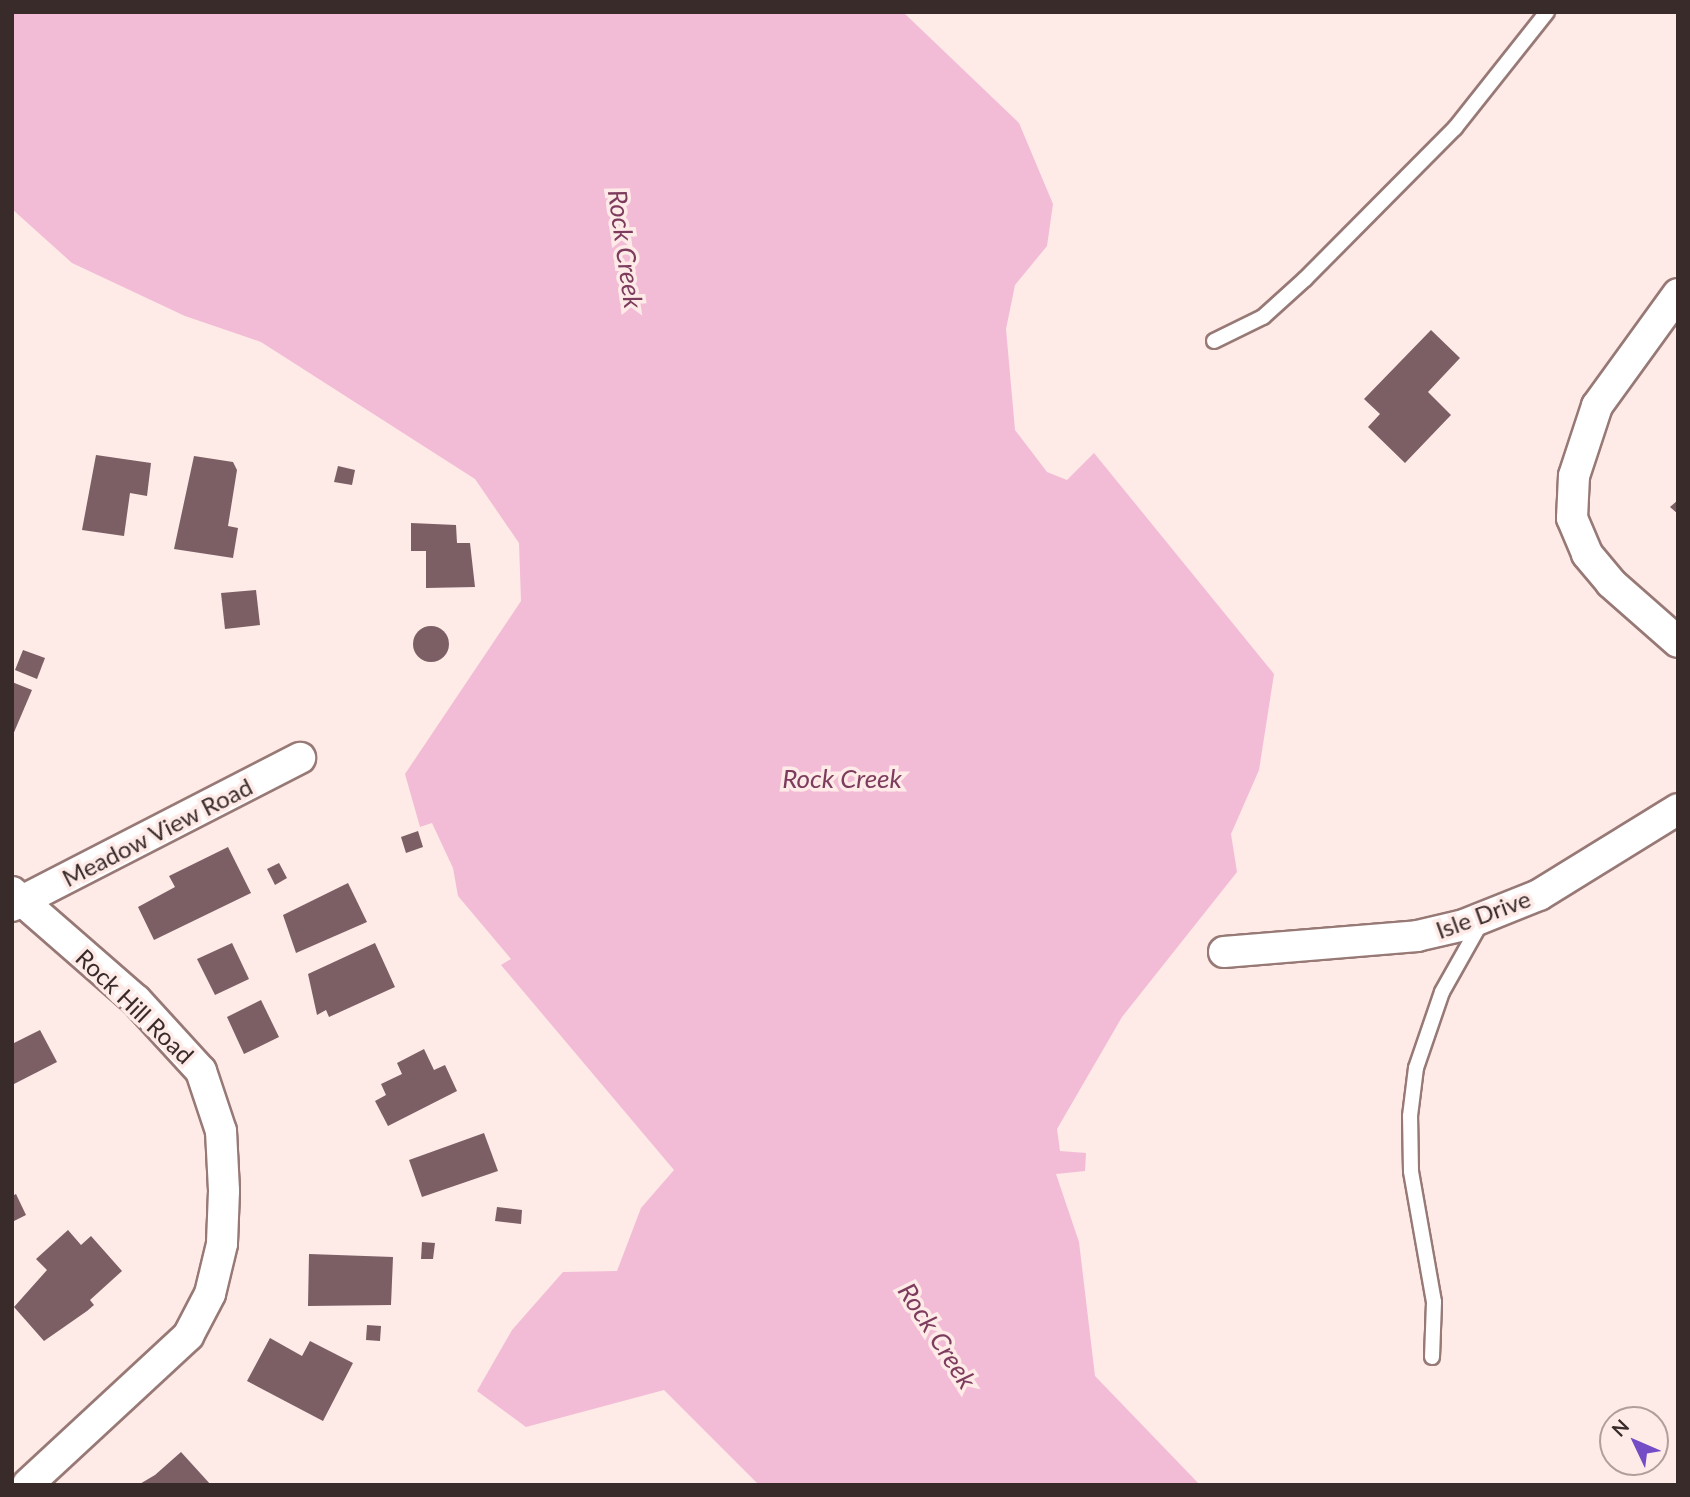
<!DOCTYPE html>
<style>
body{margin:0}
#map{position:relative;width:1690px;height:1497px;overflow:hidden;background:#feeae7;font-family:Lato,sans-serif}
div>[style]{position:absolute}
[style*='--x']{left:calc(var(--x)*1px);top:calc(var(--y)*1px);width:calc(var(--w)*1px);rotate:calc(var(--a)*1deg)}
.water>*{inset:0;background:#f3bcd6}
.building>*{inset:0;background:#7b5f64}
.round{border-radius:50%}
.roads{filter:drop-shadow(2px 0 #977976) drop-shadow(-2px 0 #977976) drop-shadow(0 2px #977976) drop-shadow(0 -2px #977976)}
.service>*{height:14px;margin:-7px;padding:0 7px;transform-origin:7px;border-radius:7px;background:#fff}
.minor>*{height:30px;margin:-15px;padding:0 15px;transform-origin:15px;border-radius:15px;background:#fff}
span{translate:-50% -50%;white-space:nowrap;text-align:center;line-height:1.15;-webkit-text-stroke:7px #feeae7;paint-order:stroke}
.street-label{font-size:24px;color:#382b2a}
.water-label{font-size:26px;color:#7d3c5e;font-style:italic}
.frame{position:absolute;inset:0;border:14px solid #382b2a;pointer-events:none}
.north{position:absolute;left:1599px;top:1406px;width:70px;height:70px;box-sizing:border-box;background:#feeae7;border:2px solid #af9e9b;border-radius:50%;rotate:314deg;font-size:19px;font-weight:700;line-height:28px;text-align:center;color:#382b2a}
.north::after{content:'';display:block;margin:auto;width:24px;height:32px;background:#744dc6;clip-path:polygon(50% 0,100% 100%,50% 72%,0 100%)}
</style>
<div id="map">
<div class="water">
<div style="clip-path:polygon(12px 12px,903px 12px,1019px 123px,1053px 204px,1047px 246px,1015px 285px,1006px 329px,1015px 430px,1047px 472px,1067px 480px,1094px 453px,1274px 674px,1259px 770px,1231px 834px,1237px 872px,1122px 1017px,1057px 1129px,1060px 1151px,1086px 1153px,1085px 1171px,1056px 1174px,1079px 1242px,1095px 1376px,1200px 1485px,759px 1485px,664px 1390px,526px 1427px,477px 1391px,512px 1330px,563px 1272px,617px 1271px,641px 1208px,674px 1170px,501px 965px,511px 959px,458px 896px,453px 868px,432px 823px,420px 827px,405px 774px,521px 601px,519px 543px,475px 479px,261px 342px,185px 316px,72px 263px,12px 209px)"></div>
</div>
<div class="building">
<div style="clip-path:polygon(1431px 330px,1460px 358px,1428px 392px,1451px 415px,1405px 463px,1368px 427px,1380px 414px,1364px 399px)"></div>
<div style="clip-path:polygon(96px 455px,151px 463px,147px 496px,130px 493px,124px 536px,82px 530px)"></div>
<div style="clip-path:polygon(194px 456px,233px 462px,237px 470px,228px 526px,238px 528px,233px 558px,174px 549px)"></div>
<div style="clip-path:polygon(338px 466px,355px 470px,352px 485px,334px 482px)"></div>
<div style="clip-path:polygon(1678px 500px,1678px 514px,1670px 507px)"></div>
<div style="clip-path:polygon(411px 523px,456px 525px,457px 543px,470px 543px,475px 587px,426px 588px,426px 551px,411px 551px)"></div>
<div style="clip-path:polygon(256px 590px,260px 625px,225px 629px,221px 593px)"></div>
<div class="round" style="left:413px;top:626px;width:36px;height:36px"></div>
<div style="clip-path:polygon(23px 650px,45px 658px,37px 679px,15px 670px)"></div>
<div style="clip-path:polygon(12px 682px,32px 690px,12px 737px)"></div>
<div style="clip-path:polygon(418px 831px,423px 847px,406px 853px,401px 837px)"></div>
<div style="clip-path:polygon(228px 847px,251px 893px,154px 940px,138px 907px,175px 887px,169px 876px)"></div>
<div style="clip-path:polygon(279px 863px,287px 878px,275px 885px,267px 869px)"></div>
<div style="clip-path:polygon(348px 883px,367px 922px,296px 953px,283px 915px)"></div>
<div style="clip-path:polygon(232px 943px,249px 979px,215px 995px,197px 959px)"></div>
<div style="clip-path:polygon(375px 943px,395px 987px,329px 1017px,326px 1010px,317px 1015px,308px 974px)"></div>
<div style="clip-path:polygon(261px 1000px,279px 1037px,244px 1054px,227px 1017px)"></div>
<div style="clip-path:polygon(40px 1030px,57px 1062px,12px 1085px,12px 1044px)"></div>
<div style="clip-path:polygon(424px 1049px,434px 1070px,445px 1065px,457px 1091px,388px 1126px,375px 1101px,386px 1095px,381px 1084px,402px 1074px,397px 1063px)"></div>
<div style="clip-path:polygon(484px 1133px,498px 1171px,422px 1197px,409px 1160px)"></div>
<div style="clip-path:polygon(16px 1194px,26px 1215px,12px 1222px,12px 1196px)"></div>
<div style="clip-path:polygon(497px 1207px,522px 1210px,521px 1224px,495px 1221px)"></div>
<div style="clip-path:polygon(68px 1230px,81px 1245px,91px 1236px,122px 1271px,90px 1300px,94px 1305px,87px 1311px,44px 1341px,14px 1307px,47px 1270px,36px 1259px)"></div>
<div style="clip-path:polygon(422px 1242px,435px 1243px,433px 1259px,421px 1259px)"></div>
<div style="clip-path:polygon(309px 1254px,393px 1257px,391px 1305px,308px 1306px)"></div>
<div style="clip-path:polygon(367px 1325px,381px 1326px,380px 1341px,366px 1340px)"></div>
<div style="clip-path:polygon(270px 1338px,302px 1356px,310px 1341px,353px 1363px,323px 1421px,247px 1381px)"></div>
<div style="clip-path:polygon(181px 1452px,211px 1485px,138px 1485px,155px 1475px)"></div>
</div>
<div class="roads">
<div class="service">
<div style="--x:1214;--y:341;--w:55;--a:-26.1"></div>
<div style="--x:1263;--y:317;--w:57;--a:-42.1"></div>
<div style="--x:1305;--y:279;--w:213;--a:-45.2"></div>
<div style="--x:1455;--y:128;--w:148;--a:-51.6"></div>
<div style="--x:1432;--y:1357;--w:55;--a:-87.9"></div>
<div style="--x:1434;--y:1302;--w:133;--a:-100"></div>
<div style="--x:1411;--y:1171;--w:55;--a:-91"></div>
<div style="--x:1410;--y:1116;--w:48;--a:-82.9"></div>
<div style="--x:1416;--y:1068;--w:80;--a:-71.1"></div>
<div style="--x:1442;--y:992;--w:81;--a:-60.6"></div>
</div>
<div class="minor">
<div style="--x:1678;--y:294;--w:138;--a:125.9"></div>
<div style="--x:1597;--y:406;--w:74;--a:108.2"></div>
<div style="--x:1574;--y:476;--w:42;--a:92.7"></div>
<div style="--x:1572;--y:518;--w:39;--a:67"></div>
<div style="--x:1587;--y:554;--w:38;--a:50"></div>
<div style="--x:1611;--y:583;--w:89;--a:41.4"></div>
<div style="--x:12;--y:892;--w:164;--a:41.1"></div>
<div style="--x:136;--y:1000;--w:96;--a:47.5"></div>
<div style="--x:201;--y:1071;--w:63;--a:71.6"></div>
<div style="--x:221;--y:1131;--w:60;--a:87.1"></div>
<div style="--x:224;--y:1191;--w:53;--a:92.2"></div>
<div style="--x:222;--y:1244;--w:51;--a:103.5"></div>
<div style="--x:210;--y:1294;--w:47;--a:117.6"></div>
<div style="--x:188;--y:1336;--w:219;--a:137.2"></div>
<div style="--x:12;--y:906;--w:324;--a:-27.2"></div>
<div style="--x:1224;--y:952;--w:194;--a:-4.7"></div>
<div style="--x:1417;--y:936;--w:48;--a:-13.2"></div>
<div style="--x:1464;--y:925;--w:81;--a:-21.8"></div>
<div style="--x:1539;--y:895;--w:163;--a:-31.7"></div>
</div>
</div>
<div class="street-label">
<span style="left:157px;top:832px;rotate:-27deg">Meadow View Road</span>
<span style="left:1483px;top:914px;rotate:-20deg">Isle Drive</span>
<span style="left:135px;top:1006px;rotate:44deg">Rock Hill Road</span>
</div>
<div class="water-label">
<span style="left:625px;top:249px;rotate:82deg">Rock Creek</span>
<span style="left:842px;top:779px">Rock Creek</span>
<span style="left:937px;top:1336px;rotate:57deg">Rock Creek</span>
</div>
<div class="frame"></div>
<div class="north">N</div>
</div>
